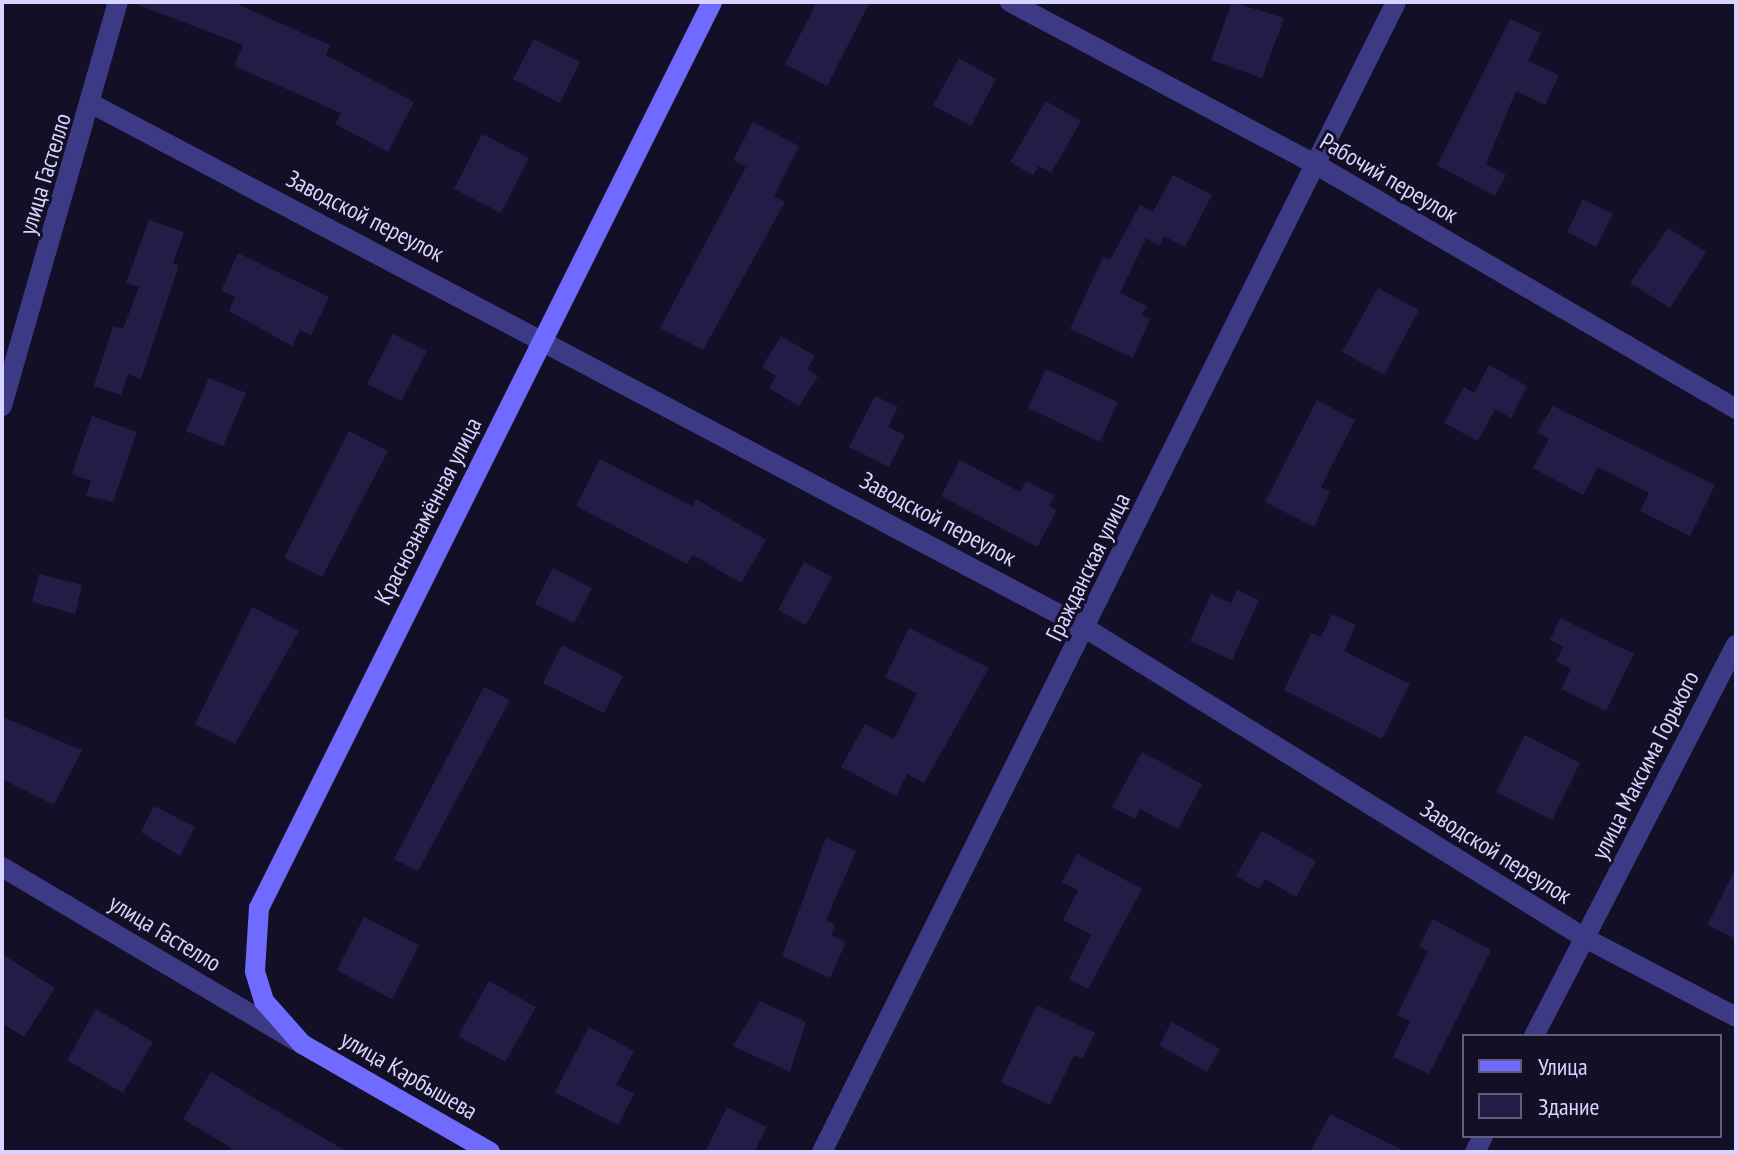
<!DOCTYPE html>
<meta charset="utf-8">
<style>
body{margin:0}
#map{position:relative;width:1738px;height:1154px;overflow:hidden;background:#130f26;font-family:"PT Sans Narrow",sans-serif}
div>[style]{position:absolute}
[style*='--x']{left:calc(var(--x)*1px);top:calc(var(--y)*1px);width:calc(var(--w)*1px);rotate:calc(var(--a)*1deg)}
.building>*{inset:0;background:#241b47}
.street>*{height:20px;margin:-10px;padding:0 10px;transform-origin:10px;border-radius:10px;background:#3d3a85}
.secondary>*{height:20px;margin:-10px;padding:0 10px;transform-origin:10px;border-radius:10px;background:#6f6bff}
span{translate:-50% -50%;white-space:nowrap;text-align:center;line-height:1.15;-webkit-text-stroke:6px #130f26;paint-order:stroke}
.street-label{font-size:24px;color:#d9d4ff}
.frame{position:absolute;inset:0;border:4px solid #d9d4ff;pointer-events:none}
.legend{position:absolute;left:1462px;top:1034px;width:260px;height:104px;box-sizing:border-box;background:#130f26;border:2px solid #625e7d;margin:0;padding:10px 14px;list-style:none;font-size:24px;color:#d9d4ff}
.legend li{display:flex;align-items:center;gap:16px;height:40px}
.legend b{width:40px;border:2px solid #625e7d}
</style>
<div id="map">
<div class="building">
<div style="clip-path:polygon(131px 2px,232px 2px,330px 45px,326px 55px,414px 102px,388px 152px,335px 124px,341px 113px,234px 66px,243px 45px)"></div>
<div style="clip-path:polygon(817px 2px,870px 2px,827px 86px,785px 64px)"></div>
<div style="clip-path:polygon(1232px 2px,1284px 18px,1262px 78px,1211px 60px)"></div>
<div style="clip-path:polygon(1510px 19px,1541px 33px,1528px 61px,1559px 75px,1545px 105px,1516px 91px,1486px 164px,1506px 175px,1495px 196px,1437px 165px)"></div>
<div style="clip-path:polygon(534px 39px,580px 62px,560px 103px,513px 79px)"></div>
<div style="clip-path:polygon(959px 58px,996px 79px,971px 126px,933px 105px)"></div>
<div style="clip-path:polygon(1046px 101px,1081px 121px,1051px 173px,1039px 166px,1033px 175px,1010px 162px)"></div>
<div style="clip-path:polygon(753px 122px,799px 146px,774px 196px,785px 202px,703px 350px,660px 328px,746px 167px,733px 160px)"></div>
<div style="clip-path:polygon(482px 134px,529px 158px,501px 213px,454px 189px)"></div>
<div style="clip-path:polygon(1173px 175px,1212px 195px,1185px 247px,1164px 236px,1159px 246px,1146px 238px,1120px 293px,1147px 306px,1142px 315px,1150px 319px,1133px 358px,1070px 329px,1103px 257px,1110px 260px,1140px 205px,1153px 212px)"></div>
<div style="clip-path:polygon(1583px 199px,1613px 214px,1596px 247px,1567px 232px)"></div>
<div style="clip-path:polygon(149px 220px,184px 232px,173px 263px,179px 265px,141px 379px,128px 374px,121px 395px,94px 386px,113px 326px,123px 329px,139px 287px,126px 283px)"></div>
<div style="clip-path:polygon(1668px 228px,1706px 252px,1670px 308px,1630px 283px)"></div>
<div style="clip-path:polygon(238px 253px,329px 297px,311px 335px,300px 330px,292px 346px,229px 311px,235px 297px,221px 291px)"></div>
<div style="clip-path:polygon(1378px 288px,1419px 310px,1384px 375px,1342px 352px)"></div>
<div style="clip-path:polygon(393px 334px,427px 351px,401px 401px,367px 384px)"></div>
<div style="clip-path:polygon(781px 336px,815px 356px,807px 369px,818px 376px,799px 406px,769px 388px,776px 376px,762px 367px)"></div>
<div style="clip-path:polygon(1489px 365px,1527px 386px,1511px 418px,1495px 409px,1478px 441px,1444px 423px,1464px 387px,1474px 393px)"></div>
<div style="clip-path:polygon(1046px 369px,1118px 402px,1100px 442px,1028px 408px)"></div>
<div style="clip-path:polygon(209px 378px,246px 393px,223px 446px,186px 431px)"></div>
<div style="clip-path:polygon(875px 396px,898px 407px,888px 427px,905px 435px,889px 467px,849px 447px)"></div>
<div style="clip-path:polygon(1317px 400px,1355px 420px,1321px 487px,1330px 492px,1314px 527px,1265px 502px)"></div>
<div style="clip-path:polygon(1553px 406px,1715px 485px,1690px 536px,1640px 511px,1649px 493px,1598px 467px,1583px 495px,1533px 468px,1549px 439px,1537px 432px)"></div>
<div style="clip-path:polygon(92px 416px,137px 432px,113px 502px,86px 496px,91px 481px,72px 474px)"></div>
<div style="clip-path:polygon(349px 431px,388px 451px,322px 577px,284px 558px)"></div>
<div style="clip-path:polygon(600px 459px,692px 506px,696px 499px,766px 540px,741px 583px,693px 555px,687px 564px,576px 506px)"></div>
<div style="clip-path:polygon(960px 460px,1020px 492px,1026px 481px,1055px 496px,1049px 506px,1057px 510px,1037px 547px,941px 496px)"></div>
<div style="clip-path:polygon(804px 562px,832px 577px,806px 625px,778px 610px)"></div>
<div style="clip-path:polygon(553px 568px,592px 588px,574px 623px,535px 604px)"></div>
<div style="clip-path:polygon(39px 574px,82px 585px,75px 614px,32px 602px)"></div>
<div style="clip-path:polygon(1237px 590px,1259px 600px,1232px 660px,1190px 641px,1211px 594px,1231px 603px)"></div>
<div style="clip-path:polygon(252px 607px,299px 631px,235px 744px,195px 724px)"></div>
<div style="clip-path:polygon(1332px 614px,1356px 625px,1344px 651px,1410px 684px,1382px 739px,1284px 690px,1311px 633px,1321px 637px)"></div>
<div style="clip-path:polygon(1560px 618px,1634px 654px,1606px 711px,1561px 689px,1571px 669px,1556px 661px,1563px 647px,1550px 640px)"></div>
<div style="clip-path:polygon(909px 628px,989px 668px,924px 783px,907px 774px,896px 796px,841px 767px,865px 724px,894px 739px,917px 693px,885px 677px)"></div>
<div style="clip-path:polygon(562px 645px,623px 676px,604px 713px,543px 683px)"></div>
<div style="clip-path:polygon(484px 687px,510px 700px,418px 871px,394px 859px)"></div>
<div style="clip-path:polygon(2px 717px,82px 750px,54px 805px,2px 779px)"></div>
<div style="clip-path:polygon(1525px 735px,1580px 763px,1552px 820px,1496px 792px)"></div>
<div style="clip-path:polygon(1142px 752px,1202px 784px,1178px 829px,1140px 809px,1135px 819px,1112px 807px)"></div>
<div style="clip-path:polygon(154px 806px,195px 827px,180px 856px,141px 832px)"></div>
<div style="clip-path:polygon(1262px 831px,1316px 861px,1296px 897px,1265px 879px,1259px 889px,1236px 876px)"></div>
<div style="clip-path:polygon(826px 838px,856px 851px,826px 920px,835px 925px,831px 935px,846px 942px,830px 978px,782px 956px)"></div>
<div style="clip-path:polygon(1077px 854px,1142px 889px,1088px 989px,1069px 979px,1091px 935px,1063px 920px,1078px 890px,1062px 882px)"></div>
<div style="clip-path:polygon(1736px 868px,1736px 939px,1707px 925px)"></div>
<div style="clip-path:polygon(364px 917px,419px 945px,392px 999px,337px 970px)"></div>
<div style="clip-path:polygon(1433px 919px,1491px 950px,1429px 1074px,1393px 1057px,1410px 1021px,1397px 1015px,1428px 951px,1419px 946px)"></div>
<div style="clip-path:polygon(2px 954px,55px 988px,24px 1037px,2px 1023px)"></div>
<div style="clip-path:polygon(489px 981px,536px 1007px,505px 1062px,458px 1036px)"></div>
<div style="clip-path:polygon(760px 1001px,806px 1022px,790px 1072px,733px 1046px)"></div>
<div style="clip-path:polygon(1037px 1005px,1095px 1033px,1082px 1059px,1074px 1055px,1050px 1105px,1001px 1082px)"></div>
<div style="clip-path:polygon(96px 1009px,153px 1042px,123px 1093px,67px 1060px)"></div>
<div style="clip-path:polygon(1172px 1022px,1220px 1049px,1207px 1072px,1159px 1045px)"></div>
<div style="clip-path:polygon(589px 1027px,634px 1051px,616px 1085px,634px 1094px,618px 1125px,555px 1092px)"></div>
<div style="clip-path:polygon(211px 1072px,256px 1099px,348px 1152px,238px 1152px,183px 1119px)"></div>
<div style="clip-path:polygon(727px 1107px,767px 1127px,754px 1152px,705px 1152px)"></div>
<div style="clip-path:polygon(1330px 1114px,1406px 1152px,1310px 1152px)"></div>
</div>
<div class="street">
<div style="--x:1010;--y:2;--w:345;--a:28"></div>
<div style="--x:1315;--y:164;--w:487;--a:30.2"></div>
<div style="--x:94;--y:105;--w:1123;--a:27.82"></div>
<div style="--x:1087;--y:629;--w:586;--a:31.82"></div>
<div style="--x:1585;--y:938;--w:170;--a:27.6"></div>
<div style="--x:2;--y:406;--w:420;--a:-74"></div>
<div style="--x:2;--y:867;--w:340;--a:30.6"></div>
<div style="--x:1534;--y:1036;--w:440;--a:-62.7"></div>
<div style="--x:822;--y:1152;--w:1285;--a:-63.47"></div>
<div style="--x:1475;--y:1152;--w:18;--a:-63"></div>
</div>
<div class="secondary">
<div style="--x:490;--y:1152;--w:217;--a:-150.1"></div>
<div style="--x:302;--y:1044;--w:57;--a:-131.5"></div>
<div style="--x:264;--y:1001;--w:31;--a:-107"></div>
<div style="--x:255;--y:971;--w:63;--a:-86.4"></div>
<div style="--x:259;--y:908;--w:1013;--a:-63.43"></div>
</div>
<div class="street-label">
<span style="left:45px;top:174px;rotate:-73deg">улица Гастелло</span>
<span style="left:1389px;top:178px;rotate:30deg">Рабочий переулок</span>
<span style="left:365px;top:216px;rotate:27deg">Заводской переулок</span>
<span style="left:428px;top:511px;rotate:-63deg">Краснознамённая улица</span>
<span style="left:938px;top:519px;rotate:28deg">Заводской переулок</span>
<span style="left:1088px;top:567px;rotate:-64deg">Гражданская улица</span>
<span style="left:1645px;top:765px;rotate:-63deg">улица Максима Горького</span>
<span style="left:1496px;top:852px;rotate:32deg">Заводской переулок</span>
<span style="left:165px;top:933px;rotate:31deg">улица Гастелло</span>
<span style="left:409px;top:1075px;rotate:30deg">улица Карбышева</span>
</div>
<div class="frame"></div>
<ul class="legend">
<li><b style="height:10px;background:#6f6bff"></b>Улица</li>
<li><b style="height:22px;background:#241b47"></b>Здание</li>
</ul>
</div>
